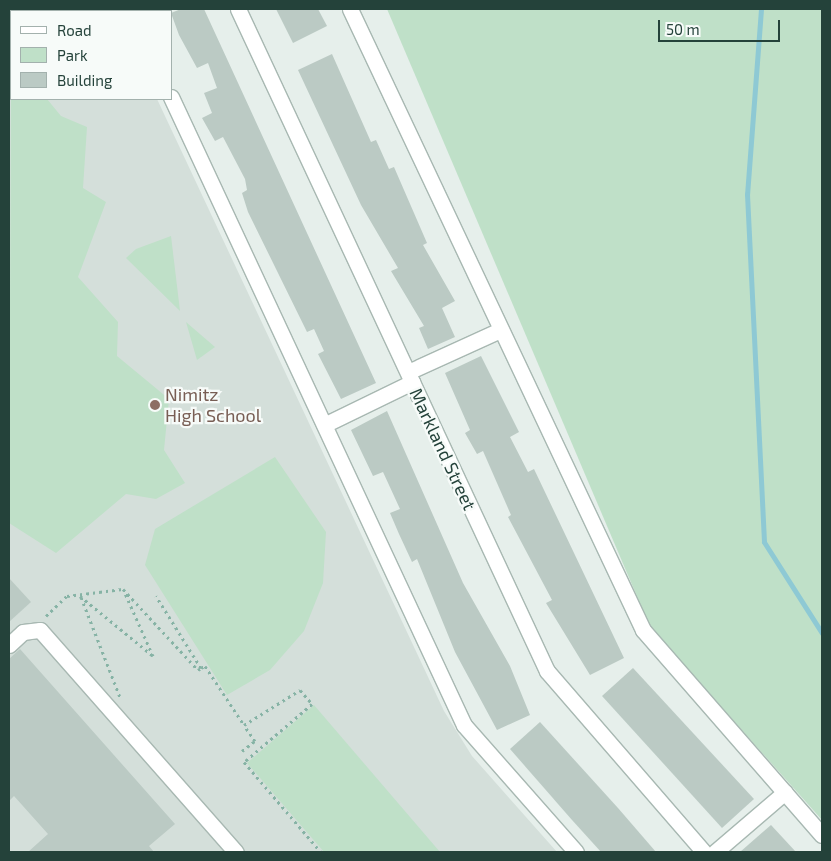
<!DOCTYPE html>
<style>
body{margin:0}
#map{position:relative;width:831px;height:861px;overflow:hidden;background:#e6efeb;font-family:"Exo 2",sans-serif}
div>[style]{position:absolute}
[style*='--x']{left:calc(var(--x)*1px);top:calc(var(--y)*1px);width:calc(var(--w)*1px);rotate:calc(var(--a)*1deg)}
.built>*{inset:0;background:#d4dfda}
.green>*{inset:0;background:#bfe0c8}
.stream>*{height:5px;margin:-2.5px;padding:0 2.5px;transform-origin:2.5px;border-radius:2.5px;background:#8ec9d4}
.building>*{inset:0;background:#bbcac4}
.path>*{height:3px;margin-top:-1.5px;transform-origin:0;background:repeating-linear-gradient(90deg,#86b3a5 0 2.5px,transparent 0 6.5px)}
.roads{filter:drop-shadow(1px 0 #a8b8b2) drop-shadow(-1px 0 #a8b8b2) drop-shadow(0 1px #a8b8b2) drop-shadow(0 -1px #a8b8b2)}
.minor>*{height:15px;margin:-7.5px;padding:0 7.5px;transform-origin:7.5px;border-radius:7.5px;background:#fff}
.dots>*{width:14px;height:14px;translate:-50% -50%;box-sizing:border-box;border:2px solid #f7fbf9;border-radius:50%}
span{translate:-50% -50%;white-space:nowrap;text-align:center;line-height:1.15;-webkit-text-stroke:4.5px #f7fbf9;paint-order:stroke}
.education-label{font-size:18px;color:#785e54}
.left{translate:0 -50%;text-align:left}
.street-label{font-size:18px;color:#24423a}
.frame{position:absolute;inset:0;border:10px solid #24423a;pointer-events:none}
.legend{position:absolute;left:10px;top:10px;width:162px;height:90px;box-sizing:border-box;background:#f7fbf9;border:1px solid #a3b1ad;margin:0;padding:6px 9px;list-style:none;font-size:15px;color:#24423a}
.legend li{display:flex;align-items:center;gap:10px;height:25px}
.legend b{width:25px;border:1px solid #a3b1ad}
.scale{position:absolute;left:658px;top:20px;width:122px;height:22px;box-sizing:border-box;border:2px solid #24423a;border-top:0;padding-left:6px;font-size:15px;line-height:18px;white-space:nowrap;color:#24423a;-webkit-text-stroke:4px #f7fbf9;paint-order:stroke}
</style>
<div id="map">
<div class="built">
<div style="clip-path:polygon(9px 9px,114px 9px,11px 11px,11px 99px,157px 99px,444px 711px,472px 756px,557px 852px,9px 852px)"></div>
</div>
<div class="green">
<div style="clip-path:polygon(387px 9px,822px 9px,822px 820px,650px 627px)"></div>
<div style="clip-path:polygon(11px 86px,11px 99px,47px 99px,61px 116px,87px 127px,83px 188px,106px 202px,78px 277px,118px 322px,117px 356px,169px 399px,164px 450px,185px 483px,156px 499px,126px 494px,56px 553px,9px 523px)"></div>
<div style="clip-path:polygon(171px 236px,180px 311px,126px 258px,136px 249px)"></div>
<div style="clip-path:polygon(186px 322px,215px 347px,197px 360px)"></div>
<div style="clip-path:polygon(275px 457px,326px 532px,323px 583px,304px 631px,270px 670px,227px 695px,145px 565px,155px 529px)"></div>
<div style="clip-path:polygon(314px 705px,440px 852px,324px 852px,247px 763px)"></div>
</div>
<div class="stream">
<div style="--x:761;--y:9;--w:186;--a:94.3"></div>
<div style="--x:747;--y:194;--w:348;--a:87.2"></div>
<div style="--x:764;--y:542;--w:108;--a:57.5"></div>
</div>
<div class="building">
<div style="clip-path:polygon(181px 9px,204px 9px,376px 383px,341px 399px,318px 354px,324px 351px,314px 329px,307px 332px,248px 212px,242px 193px,247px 190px,245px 179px,223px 137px,215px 141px,202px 118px,212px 113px,204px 93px,217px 88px,208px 63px,197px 68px,179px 35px,171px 13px)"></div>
<div style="clip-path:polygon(276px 9px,318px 9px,327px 26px,293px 43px)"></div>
<div style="clip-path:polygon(332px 54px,371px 142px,376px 140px,389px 169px,394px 167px,427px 243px,423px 245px,455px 301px,442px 308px,455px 337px,428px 349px,419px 328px,424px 326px,391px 271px,398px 268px,361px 205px,298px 70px)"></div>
<div style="clip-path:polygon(481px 356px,519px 432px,510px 437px,528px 472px,534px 469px,624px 658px,590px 675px,546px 603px,552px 600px,508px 517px,511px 515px,483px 451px,477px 454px,465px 433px,470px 430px,445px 373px)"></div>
<div style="clip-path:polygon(387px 411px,463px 583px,510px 666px,530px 715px,497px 730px,455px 652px,417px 559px,412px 562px,399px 534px,390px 513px,400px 509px,383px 472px,373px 476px,351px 430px)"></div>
<div style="clip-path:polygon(9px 578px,31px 602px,9px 622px)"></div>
<div style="clip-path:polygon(20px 649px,175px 824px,149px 846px,154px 852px,28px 852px,48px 834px,14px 796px,9px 801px,9px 659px)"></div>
<div style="clip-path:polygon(633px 668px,754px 799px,722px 828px,602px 696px)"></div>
<div style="clip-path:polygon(540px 722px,618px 808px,656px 852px,601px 852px,572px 820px,510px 749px)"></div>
<div style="clip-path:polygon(771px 825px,796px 852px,740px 852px)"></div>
</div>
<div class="path">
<div style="--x:80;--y:596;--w:94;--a:39.4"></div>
<div style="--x:153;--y:656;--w:69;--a:-114"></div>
<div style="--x:81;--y:597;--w:107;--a:68.7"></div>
<div style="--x:46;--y:616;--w:29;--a:-44"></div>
<div style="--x:67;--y:596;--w:56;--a:-7.1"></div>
<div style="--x:123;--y:589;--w:110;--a:47.2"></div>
<div style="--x:198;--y:670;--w:4;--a:-34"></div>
<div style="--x:201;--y:668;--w:85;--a:-122"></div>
<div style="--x:201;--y:668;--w:4;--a:-27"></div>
<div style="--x:205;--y:666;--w:71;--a:56.5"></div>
<div style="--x:244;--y:725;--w:66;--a:-32"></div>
<div style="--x:300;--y:690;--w:18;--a:49"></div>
<div style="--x:312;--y:704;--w:89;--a:139.5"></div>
<div style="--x:244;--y:762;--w:118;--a:49.5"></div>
<div style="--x:242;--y:751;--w:16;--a:-38"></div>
<div style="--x:255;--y:741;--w:19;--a:-125"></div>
</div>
<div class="roads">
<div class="minor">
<div style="--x:130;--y:9;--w:2;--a:63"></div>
<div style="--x:238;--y:9;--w:731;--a:64.98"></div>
<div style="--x:547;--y:671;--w:240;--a:49.1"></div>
<div style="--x:350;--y:9;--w:687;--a:64.74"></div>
<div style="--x:643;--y:630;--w:272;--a:48.9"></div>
<div style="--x:171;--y:97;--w:693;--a:64.99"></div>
<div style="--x:464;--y:725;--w:169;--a:48.6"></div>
<div style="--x:408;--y:372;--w:101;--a:-24.5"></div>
<div style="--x:326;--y:424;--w:96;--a:-26"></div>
<div style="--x:9;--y:645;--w:19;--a:-43"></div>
<div style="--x:23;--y:632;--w:17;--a:-7"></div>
<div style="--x:40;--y:630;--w:296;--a:48.6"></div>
<div style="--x:715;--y:852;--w:92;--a:-40.6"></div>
</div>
</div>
<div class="dots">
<div style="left:155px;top:405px;background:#8d6e63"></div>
</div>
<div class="education-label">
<span class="left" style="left:165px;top:405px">Nimitz<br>High School</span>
</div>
<div class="street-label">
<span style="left:443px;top:449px;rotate:65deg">Markland Street</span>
</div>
<div class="frame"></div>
<ul class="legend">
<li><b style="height:6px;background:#fff"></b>Road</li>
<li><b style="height:14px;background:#bfe0c8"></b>Park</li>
<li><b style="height:14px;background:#bbcac4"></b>Building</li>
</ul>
<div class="scale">50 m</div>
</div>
